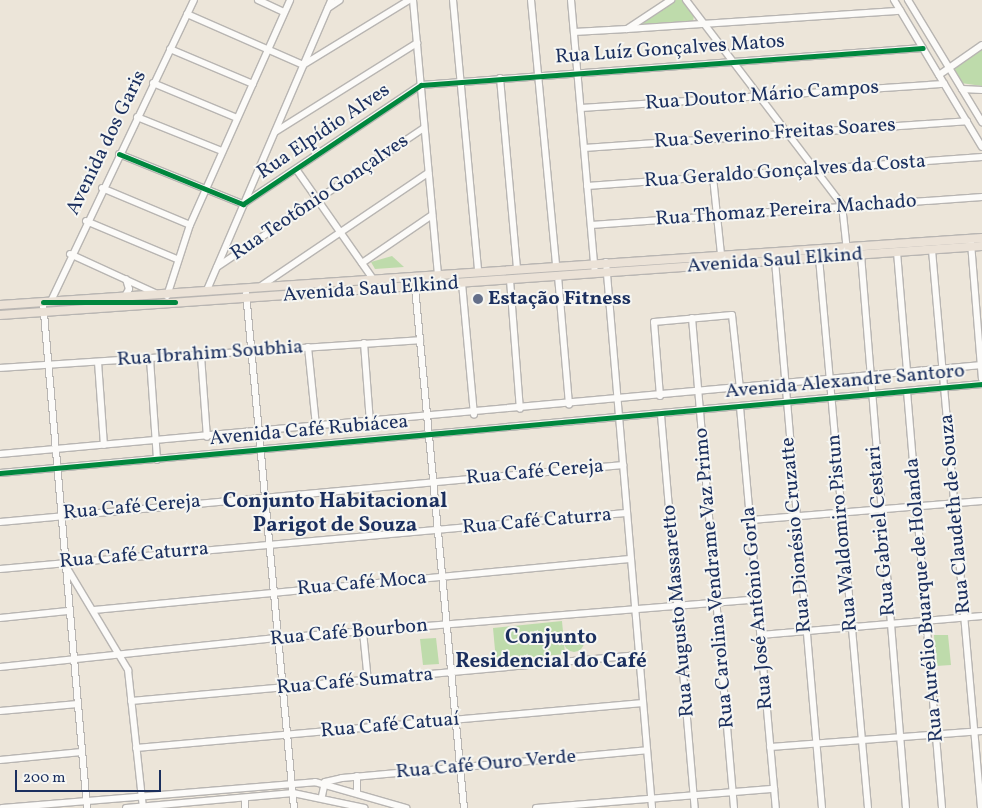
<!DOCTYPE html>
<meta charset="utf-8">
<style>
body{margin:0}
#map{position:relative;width:982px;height:808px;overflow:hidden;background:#ece5d9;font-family:Vollkorn,serif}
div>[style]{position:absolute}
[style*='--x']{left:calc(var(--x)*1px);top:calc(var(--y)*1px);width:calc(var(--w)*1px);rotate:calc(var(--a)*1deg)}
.green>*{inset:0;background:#bedbab}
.round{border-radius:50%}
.roads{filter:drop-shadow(1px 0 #b8b5b2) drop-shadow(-1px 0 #b8b5b2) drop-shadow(0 1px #b8b5b2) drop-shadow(0 -1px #b8b5b2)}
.minor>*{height:6px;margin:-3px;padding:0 3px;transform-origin:3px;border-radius:3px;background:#fcfbf9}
.major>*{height:8px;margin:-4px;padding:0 4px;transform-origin:4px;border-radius:4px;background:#ebe2d7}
.cycleway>*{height:5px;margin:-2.5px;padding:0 2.5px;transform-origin:2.5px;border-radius:2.5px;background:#00873e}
.dots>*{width:14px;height:14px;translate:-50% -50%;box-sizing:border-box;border:2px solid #f6f6f2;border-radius:50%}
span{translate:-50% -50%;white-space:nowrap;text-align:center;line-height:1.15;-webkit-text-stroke:4px #f6f6f2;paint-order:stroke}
.street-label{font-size:20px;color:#1b2f5e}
.poi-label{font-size:20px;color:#1b2f5e;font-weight:700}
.left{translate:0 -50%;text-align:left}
.neighbourhood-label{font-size:21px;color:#1b2f5e;font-weight:700}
.scale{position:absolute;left:15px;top:770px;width:146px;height:22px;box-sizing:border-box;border:2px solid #1b2f5e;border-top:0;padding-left:6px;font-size:15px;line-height:18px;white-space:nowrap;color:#1b2f5e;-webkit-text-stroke:4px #f6f6f2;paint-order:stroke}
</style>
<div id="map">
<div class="green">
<div style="clip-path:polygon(676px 0,682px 0,694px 15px,693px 22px,643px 26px,643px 22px)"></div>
<div style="clip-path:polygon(982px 47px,982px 86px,961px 83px,953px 68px)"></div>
<div style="clip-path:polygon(392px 256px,404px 267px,375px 269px,371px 262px)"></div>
<div style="clip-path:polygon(562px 621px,565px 654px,496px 661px,493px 628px)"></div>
<div class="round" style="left:564px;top:632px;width:20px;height:20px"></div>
<div style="clip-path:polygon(934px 635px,948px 635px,951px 665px,936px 666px)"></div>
<div style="clip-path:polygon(436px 638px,439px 664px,423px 665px,420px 639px)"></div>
</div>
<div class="roads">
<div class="minor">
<div style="--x:258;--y:0;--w:29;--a:25"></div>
<div style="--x:413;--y:0;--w:276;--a:84.8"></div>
<div style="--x:453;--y:0;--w:272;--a:84.7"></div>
<div style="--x:531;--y:0;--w:267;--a:84.6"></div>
<div style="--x:571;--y:0;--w:275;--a:85"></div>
<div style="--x:686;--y:0;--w:258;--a:52.7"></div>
<div style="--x:842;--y:205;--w:46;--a:83.8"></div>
<div style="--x:894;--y:0;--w:171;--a:59.1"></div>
<div style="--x:908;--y:0;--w:143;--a:58.8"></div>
<div style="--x:328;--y:8;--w:14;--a:-34"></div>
<div style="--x:187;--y:14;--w:127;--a:23.7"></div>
<div style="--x:303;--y:65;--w:124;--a:-31.5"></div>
<div style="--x:627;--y:29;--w:274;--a:-3.8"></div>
<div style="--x:574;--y:32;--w:53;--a:-3.2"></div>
<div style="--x:627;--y:29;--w:53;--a:-33.4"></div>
<div style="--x:170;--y:49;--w:90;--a:22.9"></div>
<div style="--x:939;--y:75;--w:52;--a:-34.9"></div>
<div style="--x:500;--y:78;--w:192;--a:84.9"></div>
<div style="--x:153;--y:83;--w:91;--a:22.6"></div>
<div style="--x:962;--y:89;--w:20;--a:3"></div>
<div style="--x:581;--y:108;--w:364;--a:-3.8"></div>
<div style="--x:137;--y:117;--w:92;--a:21.8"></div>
<div style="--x:275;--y:132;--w:168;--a:-32.1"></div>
<div style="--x:584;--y:148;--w:384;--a:-4"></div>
<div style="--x:119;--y:154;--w:134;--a:22"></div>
<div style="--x:243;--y:204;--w:214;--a:-33.8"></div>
<div style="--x:421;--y:85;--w:503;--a:-4.22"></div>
<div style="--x:296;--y:169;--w:134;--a:55"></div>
<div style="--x:713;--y:177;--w:78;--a:84.1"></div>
<div style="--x:587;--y:186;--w:396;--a:-4.2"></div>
<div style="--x:102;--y:188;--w:95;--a:22.8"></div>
<div style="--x:86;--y:221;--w:99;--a:22.7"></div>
<div style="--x:591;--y:225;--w:392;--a:-4.1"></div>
<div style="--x:971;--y:243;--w:136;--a:85.4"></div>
<div style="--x:932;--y:250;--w:560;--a:84.98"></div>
<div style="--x:897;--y:252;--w:120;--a:85.2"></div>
<div style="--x:70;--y:254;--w:94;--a:24.6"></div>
<div style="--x:861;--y:255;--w:555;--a:85.35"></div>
<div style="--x:819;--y:258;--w:552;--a:84.91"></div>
<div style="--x:775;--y:261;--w:549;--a:85.09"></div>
<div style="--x:606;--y:262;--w:548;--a:85.18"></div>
<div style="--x:362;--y:263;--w:85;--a:-34.4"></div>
<div style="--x:217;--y:267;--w:249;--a:-33.9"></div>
<div style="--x:558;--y:276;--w:129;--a:85.1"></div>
<div style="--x:510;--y:280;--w:129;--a:85.6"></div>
<div style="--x:462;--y:283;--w:132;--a:84.8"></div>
<div style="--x:261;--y:286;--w:202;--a:-34.1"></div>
<div style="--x:415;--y:287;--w:523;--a:84.63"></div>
<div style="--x:207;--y:290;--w:315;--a:-66.8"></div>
<div style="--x:246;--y:293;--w:517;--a:84.68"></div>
<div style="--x:125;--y:296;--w:8;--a:-60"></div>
<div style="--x:129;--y:289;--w:10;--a:-107"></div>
<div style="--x:167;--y:296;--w:75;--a:-72.1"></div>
<div style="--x:190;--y:225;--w:246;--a:-66"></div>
<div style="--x:51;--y:301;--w:333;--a:-64.6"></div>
<div style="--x:43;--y:302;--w:508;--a:85.03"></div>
<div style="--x:692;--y:318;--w:492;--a:85.1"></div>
<div style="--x:364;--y:343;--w:79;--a:85.7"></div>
<div style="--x:308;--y:347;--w:79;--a:84.2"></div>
<div style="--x:201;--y:356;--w:81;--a:85.8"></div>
<div style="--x:150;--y:359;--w:101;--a:86"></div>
<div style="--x:98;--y:362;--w:83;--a:85.9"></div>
<div style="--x:0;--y:368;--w:421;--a:-3.8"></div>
<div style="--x:907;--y:391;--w:418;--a:85.2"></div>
<div style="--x:660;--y:396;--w:74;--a:-94.6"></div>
<div style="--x:654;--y:322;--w:78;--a:-5.1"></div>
<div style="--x:732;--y:315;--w:74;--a:83.8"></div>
<div style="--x:740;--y:407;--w:403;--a:84.9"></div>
<div style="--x:661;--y:415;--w:394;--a:85.1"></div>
<div style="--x:0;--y:454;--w:986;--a:-5.18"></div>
<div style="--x:0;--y:473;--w:986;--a:-5.18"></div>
<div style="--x:751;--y:520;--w:232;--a:-4.7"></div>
<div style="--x:0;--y:522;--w:626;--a:-5.23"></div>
<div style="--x:64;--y:563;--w:125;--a:59.1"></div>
<div style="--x:128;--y:670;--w:139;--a:83.8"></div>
<div style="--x:0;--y:569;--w:628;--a:-5.11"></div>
<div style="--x:94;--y:610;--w:538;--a:-5.44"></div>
<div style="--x:0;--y:618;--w:68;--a:-5.9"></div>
<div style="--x:363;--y:632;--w:49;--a:84.2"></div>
<div style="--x:761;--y:635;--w:222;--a:-4.9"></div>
<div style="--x:0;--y:667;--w:280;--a:-6"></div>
<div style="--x:278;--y:638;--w:482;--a:-4.6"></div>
<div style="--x:131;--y:701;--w:510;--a:-5.17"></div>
<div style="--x:0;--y:711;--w:78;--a:-5.1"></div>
<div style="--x:770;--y:747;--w:213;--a:-4.3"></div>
<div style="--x:136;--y:748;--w:509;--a:-5.07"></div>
<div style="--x:0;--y:760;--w:82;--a:-5.6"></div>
<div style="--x:357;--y:793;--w:17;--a:-90"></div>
<div style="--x:322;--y:796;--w:14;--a:-78"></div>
<div style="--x:325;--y:782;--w:17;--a:-13"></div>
<div style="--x:342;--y:778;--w:306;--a:-5.2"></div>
<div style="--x:245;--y:799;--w:9;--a:90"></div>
<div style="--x:2;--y:808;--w:314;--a:-4.7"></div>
<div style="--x:315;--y:782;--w:95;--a:15.9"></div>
<div style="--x:126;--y:808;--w:168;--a:-5.1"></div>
<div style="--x:293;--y:793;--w:73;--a:11.9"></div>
<div style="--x:536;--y:808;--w:239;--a:-4.6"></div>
</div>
<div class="major">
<div style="--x:0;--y:305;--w:984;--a:-3.9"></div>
<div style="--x:0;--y:315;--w:984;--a:-4.02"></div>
</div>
</div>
<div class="cycleway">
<div style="--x:119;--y:154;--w:134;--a:22"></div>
<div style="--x:243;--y:204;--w:214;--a:-33.8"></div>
<div style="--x:421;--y:85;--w:503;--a:-4.22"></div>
<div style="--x:43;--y:302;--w:132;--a:0"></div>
<div style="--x:0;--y:473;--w:986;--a:-5.18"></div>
</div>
<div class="dots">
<div style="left:478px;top:299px;background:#646f89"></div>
</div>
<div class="street-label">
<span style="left:670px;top:50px;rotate:-4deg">Rua Luíz Gonçalves Matos</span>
<span style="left:762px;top:96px;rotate:-4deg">Rua Doutor Mário Campos</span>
<span style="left:324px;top:132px;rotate:-34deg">Rua Elpídio Alves</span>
<span style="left:775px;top:134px;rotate:-4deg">Rua Severino Freitas Soares</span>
<span style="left:107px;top:143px;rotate:-64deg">Avenida dos Garis</span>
<span style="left:785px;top:172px;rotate:-4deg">Rua Geraldo Gonçalves da Costa</span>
<span style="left:320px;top:198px;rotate:-34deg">Rua Teotônio Gonçalves</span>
<span style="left:786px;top:211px;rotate:-4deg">Rua Thomaz Pereira Machado</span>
<span style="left:775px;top:261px;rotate:-4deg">Avenida Saul Elkind</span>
<span style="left:371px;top:290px;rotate:-4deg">Avenida Saul Elkind</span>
<span style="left:210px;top:354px;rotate:-4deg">Rua Ibrahim Soubhia</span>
<span style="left:845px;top:382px;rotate:-5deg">Avenida Alexandre Santoro</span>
<span style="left:309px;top:431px;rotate:-5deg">Avenida Café Rubiácea</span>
<span style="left:535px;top:473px;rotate:-5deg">Rua Café Cereja</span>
<span style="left:132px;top:508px;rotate:-5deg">Rua Café Cereja</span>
<span style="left:956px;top:514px;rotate:-95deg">Rua Claudeth de Souza</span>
<span style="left:537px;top:522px;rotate:-5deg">Rua Café Caturra</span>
<span style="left:882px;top:531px;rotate:-95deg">Rua Gabriel Cestari</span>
<span style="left:843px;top:533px;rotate:-95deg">Rua Waldomiro Pistun</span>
<span style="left:797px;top:535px;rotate:-95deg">Rua Dionésio Cruzatte</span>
<span style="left:134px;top:556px;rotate:-5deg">Rua Café Caturra</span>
<span style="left:715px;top:578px;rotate:-95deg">Rua Carolina Vendrame Vaz Primo</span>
<span style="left:362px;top:584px;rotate:-5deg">Rua Café Moca</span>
<span style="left:925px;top:600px;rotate:-95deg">Rua Aurélio Buarque de Holanda</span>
<span style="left:758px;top:608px;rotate:-95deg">Rua José Antônio Gorla</span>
<span style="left:679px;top:611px;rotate:-95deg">Rua Augusto Massaretto</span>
<span style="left:349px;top:633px;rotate:-5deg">Rua Café Bourbon</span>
<span style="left:355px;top:682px;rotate:-5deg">Rua Café Sumatra</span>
<span style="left:390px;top:726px;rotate:-5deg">Rua Café Catuaí</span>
<span style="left:486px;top:765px;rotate:-5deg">Rua Café Ouro Verde</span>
</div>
<div class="poi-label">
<span class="left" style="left:488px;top:299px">Estação Fitness</span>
</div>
<div class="neighbourhood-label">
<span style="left:335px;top:514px">Conjunto Habitacional<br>Parigot de Souza</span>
<span style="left:551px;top:650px">Conjunto<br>Residencial do Café</span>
</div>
<div class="scale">200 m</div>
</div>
